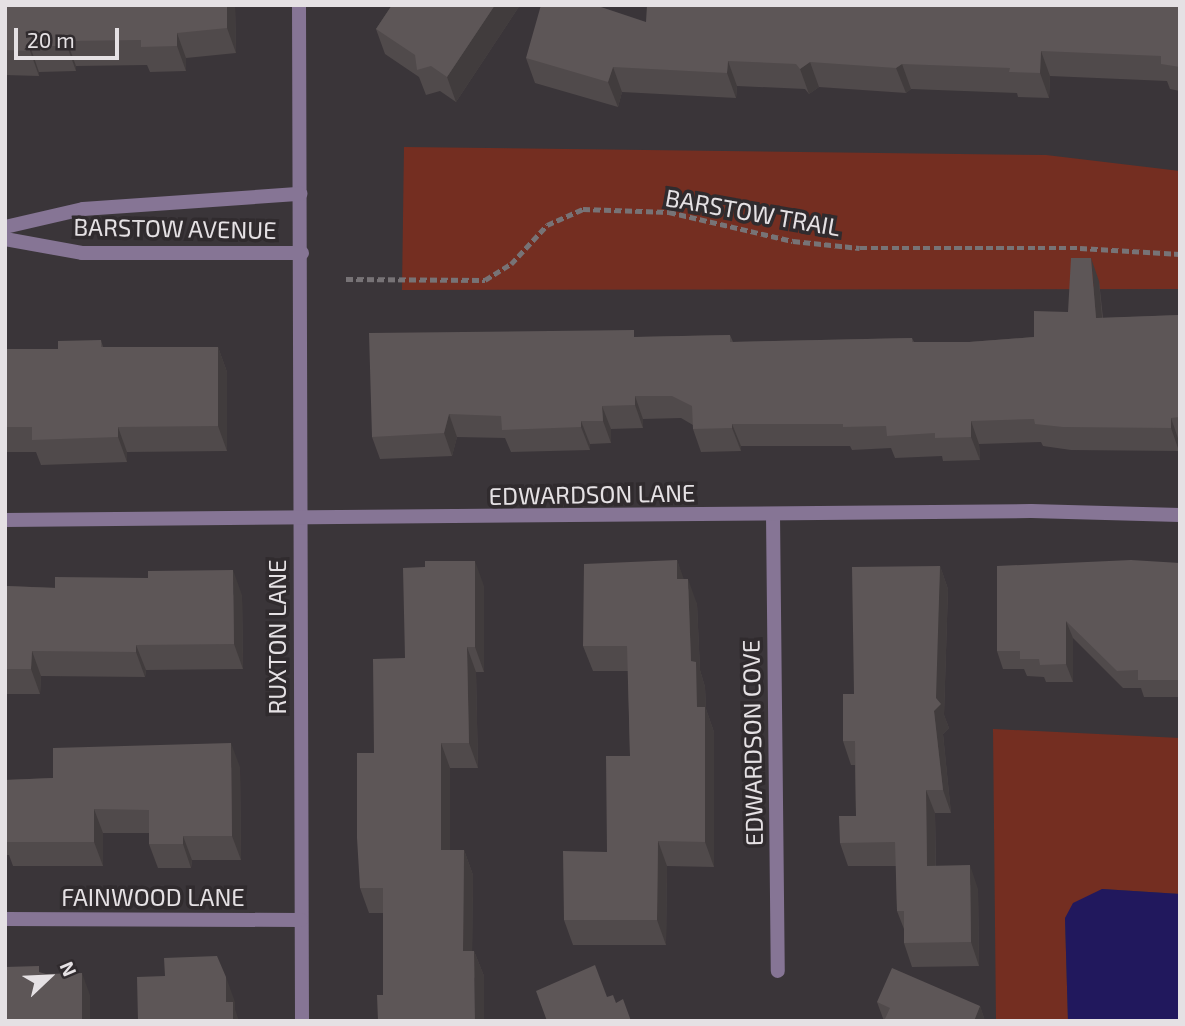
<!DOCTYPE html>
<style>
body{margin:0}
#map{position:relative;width:1185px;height:1026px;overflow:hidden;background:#3a3539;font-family:"Exo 2",sans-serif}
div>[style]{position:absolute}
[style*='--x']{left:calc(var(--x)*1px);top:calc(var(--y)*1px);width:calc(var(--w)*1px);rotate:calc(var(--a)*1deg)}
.green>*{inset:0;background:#742e21}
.water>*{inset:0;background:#21185d}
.path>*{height:4.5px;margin-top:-2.25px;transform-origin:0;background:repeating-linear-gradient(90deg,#777376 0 7px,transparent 0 10.5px)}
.minor>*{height:14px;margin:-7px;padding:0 7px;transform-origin:7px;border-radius:7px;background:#867595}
.wall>*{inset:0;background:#504a4b}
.shaded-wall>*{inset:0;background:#413c3d}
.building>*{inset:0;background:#5d5657}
span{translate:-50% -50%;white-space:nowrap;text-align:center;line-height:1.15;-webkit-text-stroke:7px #302b2e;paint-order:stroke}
.street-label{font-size:24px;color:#e5e1e4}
.frame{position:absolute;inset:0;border:7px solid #e5e1e4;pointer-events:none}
.north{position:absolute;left:14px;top:942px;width:70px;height:70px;-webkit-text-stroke:5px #302b2e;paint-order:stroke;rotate:67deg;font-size:19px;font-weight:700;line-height:28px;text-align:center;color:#e5e1e4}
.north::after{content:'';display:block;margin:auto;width:24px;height:32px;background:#e5e1e4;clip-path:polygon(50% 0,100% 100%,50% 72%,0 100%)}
.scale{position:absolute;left:14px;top:28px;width:105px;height:32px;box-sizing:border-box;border:4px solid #e5e1e4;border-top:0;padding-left:9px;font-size:21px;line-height:24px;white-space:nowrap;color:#e5e1e4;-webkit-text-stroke:5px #302b2e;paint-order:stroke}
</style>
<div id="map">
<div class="green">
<div style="clip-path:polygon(404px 147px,1046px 155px,1180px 171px,1180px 289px,402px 290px)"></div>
<div style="clip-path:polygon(993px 729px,1180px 738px,1180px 894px,1102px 889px,1065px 918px,1068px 1021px,996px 1021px)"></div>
</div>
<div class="water">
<div style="clip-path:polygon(1102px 889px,1180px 894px,1180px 1021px,1068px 1021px,1065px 918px,1073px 903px)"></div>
</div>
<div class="path">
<div style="--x:346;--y:279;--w:139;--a:0.4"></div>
<div style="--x:485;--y:280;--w:31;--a:-32"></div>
<div style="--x:511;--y:264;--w:53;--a:-47.3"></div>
<div style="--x:547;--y:225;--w:39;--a:-24"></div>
<div style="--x:583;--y:209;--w:86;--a:2"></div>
<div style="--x:669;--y:212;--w:127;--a:13.2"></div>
<div style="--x:793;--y:241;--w:67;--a:6"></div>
<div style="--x:860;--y:248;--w:220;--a:0"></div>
<div style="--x:1080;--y:248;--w:100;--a:3.4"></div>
</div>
<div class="minor">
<div style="--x:299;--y:5;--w:1016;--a:89.83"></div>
<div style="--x:5;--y:227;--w:80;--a:-13"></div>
<div style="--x:83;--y:209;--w:218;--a:-4"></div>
<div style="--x:5;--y:239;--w:78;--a:10.3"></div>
<div style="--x:82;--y:253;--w:220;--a:0"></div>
<div style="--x:773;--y:515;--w:456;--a:89.4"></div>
<div style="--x:5;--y:520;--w:1026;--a:-0.5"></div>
<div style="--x:1031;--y:511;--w:149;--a:1.5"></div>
<div style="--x:5;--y:919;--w:296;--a:0.2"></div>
</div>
<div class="wall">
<div style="clip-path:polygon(5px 5px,235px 5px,236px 53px,186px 58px,186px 71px,150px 72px,147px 65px,76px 66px,76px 71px,39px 72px,39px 76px,5px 75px)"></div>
<div style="clip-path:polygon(392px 5px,520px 5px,456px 102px,440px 91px,426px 95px,419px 77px,385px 54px,376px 29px)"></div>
<div style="clip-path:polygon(1180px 5px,1180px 91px,1170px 89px,1167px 81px,1050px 76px,1049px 98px,1018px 97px,1017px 93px,911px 89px,906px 93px,819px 87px,809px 94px,805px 89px,737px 86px,736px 98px,622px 92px,618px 107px,535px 83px,526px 58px,646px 22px,1060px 6px)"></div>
<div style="clip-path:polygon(1099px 281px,1103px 318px,1180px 315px,1179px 451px,1071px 450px,1043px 446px,1041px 442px,979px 444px,980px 460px,943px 461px,942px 456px,895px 458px,891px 448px,852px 450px,850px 446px,741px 446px,741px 451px,701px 452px,693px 429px,693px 425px,681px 418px,643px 419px,643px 428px,611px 429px,611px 443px,590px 444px,590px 450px,511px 452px,505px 438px,457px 437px,452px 456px,380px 459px,372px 437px,636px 337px,730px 335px,733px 342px,912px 338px,914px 342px,969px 342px,1034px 337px,1068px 312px)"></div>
<div style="clip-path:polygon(101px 340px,103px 347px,218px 347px,227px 372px,227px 451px,127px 452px,127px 462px,41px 465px,36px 452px,5px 452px,5px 349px,58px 349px)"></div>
<div style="clip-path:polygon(677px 560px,683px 579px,697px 604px,700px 670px,705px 687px,706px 709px,714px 732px,714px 867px,667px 866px,666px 945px,573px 945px,564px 920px,607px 852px,630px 756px,628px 671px,593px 671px,583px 646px)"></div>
<div style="clip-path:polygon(1180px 563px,1180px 697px,1144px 697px,1141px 688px,1123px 688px,1073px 638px,1073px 682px,1046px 682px,1044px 677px,1027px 676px,1024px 669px,1003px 669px,997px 651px)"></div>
<div style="clip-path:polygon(940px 566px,948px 589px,944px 715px,949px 728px,943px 734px,951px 813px,935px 813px,936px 866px,978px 889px,979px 966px,912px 967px,904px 943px,904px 929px,897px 911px,896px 866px,848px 866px,840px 843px,856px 816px,855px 765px,851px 765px,843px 741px,854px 694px)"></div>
<div style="clip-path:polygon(5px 580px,7px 586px,242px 595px,243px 669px,146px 670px,145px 677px,41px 676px,40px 694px,5px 694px)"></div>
<div style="clip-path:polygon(484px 586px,484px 672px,476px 672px,478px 768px,450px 768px,450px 850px,464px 850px,473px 875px,472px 951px,474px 951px,484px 976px,383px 995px,383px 913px,369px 913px,360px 888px,374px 753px,405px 658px)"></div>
<div style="clip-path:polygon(240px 767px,241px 860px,192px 860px,191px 868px,158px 868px,149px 844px,149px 833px,103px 833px,103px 866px,13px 866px,9px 855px,5px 855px,5px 780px,53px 778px)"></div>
<div style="clip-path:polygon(877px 1002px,980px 1006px,985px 1021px,884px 1021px)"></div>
</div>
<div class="shaded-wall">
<div style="clip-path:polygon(227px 5px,235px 5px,236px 53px,227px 28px)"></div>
<div style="clip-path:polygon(495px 5px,520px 5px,456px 102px,447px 77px)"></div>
<div style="clip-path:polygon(177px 33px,186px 58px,186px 71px,177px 46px)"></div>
<div style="clip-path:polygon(67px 41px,76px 66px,76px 71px,67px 46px)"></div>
<div style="clip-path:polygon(30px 46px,39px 72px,39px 76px,30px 51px)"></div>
<div style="clip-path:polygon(1041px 51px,1050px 76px,1049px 98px,1040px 73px)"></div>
<div style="clip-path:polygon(728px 61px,737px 86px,736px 98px,727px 73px)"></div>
<div style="clip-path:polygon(810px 62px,819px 87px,809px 94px,800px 69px)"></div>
<div style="clip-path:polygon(902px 64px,911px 89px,906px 93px,896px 68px)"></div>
<div style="clip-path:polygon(613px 67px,622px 92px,618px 107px,608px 82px)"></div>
<div style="clip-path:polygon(1091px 258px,1099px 281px,1104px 340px,1096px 318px)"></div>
<div style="clip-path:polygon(218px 347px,227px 372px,227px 451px,218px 426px)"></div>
<div style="clip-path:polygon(635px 396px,643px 419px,643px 428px,635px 405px)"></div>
<div style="clip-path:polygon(602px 406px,611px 429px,611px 443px,603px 421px)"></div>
<div style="clip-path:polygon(449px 414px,457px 437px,452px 456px,444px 433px)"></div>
<div style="clip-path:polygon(1171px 418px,1179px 441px,1179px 451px,1171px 428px)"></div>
<div style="clip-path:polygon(581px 421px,590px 444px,590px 450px,581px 427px)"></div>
<div style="clip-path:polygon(971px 421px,979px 444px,980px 460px,971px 437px)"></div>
<div style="clip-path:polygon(732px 424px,741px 446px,741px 451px,732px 428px)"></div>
<div style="clip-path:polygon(118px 427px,127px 452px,127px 462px,118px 437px)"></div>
<div style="clip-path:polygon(677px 560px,686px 585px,677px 579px)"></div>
<div style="clip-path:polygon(475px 561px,484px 586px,484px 672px,475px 647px)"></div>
<div style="clip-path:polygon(940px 566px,948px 589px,944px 715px,949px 728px,943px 734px,951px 813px,943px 790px,934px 711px)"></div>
<div style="clip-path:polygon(233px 570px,242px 595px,243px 669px,234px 644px)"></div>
<div style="clip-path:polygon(688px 579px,697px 604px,700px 670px,705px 687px,706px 709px,714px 732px,714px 867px,705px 842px,697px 707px,691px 661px)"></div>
<div style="clip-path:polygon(1066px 621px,1073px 638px,1073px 682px,1066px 664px)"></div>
<div style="clip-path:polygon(136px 645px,146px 670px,145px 677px,136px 652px)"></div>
<div style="clip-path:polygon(467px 647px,476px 672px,478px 768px,469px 743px)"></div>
<div style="clip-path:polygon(32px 651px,41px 676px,40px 694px,31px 669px)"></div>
<div style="clip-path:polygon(231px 743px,240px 767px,241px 860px,232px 836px)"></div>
<div style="clip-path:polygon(441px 743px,450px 768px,450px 875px,441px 850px)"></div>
<div style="clip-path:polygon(926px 790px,935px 813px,936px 890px,927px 866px)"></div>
<div style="clip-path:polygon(94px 809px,103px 833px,103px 866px,94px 842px)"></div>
<div style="clip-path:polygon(183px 836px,192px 860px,191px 868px,183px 844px)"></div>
<div style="clip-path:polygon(658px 841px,667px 866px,666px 945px,657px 920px)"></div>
<div style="clip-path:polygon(464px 850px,473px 875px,472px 976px,463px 951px)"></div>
<div style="clip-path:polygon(970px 865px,978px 889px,979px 966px,971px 942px)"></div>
<div style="clip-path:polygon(474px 951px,484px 976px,484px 1021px,475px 1021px)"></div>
<div style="clip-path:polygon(82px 973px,90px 995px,90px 1021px,82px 1021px)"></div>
<div style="clip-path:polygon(226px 977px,235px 1002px,235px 1009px,239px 1021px,233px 1021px,226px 1002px)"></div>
<div style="clip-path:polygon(980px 1006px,985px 1021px,974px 1021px)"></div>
</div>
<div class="building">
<div style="clip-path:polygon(5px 5px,227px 5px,227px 28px,177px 33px,177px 46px,141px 47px,141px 40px,67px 41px,67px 46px,30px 46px,30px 51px,5px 50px)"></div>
<div style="clip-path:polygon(392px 5px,495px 5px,447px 77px,431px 66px,417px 70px,415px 55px,376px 29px)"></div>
<div style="clip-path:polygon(541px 5px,595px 5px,646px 22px,647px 5px,1060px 6px,1060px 5px,1180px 5px,1180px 67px,1161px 64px,1161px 56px,1041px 51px,1040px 73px,1009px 72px,1010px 68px,902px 64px,896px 68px,810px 62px,800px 69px,796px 64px,728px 61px,727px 73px,613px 67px,608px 82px,526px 58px)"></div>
<div style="clip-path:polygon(1071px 258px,1091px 258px,1096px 318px,1180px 315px,1180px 417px,1171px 418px,1171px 428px,1063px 427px,1035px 424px,1034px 419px,971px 421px,971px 437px,935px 438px,935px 433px,887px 436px,886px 426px,843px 427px,843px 424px,732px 424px,732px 428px,693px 429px,692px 406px,672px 396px,635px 396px,635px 405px,602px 406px,603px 421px,581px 421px,581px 427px,502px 430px,501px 416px,449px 414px,444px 433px,372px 437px,369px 333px,634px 330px,634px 337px,730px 335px,730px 342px,912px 338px,912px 342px,969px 342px,1034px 337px,1034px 311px,1068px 312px)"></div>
<div style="clip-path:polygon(101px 340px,101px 347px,218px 347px,218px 426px,118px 427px,118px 437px,32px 440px,32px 427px,5px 427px,5px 349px,58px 349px,58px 341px)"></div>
<div style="clip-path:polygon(677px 560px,677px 579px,688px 579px,691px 661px,696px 662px,697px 707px,705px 707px,705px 842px,658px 841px,657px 920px,564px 920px,563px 851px,607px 852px,606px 756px,630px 756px,627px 646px,583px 646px,584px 564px)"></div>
<div style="clip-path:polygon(1131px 560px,1180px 563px,1180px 680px,1138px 680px,1138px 670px,1117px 671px,1066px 621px,1066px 664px,1040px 665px,1039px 659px,1020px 659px,1020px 651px,997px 651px,997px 566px)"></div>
<div style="clip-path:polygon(425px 561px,475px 561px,475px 647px,467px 647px,469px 743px,441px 743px,441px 850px,464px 850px,463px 951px,474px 951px,475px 1021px,378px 1021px,377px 995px,383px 995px,383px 888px,360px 888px,357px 838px,357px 753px,374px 753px,373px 659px,405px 658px,403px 568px,425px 567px)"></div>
<div style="clip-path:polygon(940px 566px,936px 698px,941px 704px,934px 711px,943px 790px,926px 790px,927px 866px,970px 865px,971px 942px,904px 943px,904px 911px,897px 911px,895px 842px,840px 843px,839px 816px,856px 816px,855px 741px,843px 741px,843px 694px,854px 694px,852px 567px)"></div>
<div style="clip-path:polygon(233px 570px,234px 644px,136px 645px,136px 652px,32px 651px,31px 669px,5px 669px,5px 586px,55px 588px,55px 577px,148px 578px,148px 571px)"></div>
<div style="clip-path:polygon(231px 743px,232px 836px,183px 836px,183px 844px,149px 844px,149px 810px,94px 809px,94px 842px,5px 842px,5px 780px,53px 778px,53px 748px)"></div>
<div style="clip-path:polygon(217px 956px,226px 977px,226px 1002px,233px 1002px,233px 1021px,138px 1021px,137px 977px,165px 976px,164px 958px)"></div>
<div style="clip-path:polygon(595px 965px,607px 997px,613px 995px,616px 1003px,623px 999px,631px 1021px,547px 1021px,536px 991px)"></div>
<div style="clip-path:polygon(39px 966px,39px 972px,46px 974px,82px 973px,82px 1021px,5px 1021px,5px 967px)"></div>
<div style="clip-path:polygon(892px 968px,980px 1006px,974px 1021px,884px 1021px,890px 1008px,877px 1002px)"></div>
</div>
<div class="street-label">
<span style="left:753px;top:212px;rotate:10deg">BARSTOW TRAIL</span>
<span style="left:175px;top:228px;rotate:1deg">BARSTOW AVENUE</span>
<span style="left:592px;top:494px;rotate:-1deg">EDWARDSON LANE</span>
<span style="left:277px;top:637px;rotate:-90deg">RUXTON LANE</span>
<span style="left:752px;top:743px;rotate:-91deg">EDWARDSON COVE</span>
<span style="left:153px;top:897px">FAINWOOD LANE</span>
</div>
<div class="frame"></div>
<div class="north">N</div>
<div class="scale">20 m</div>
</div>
